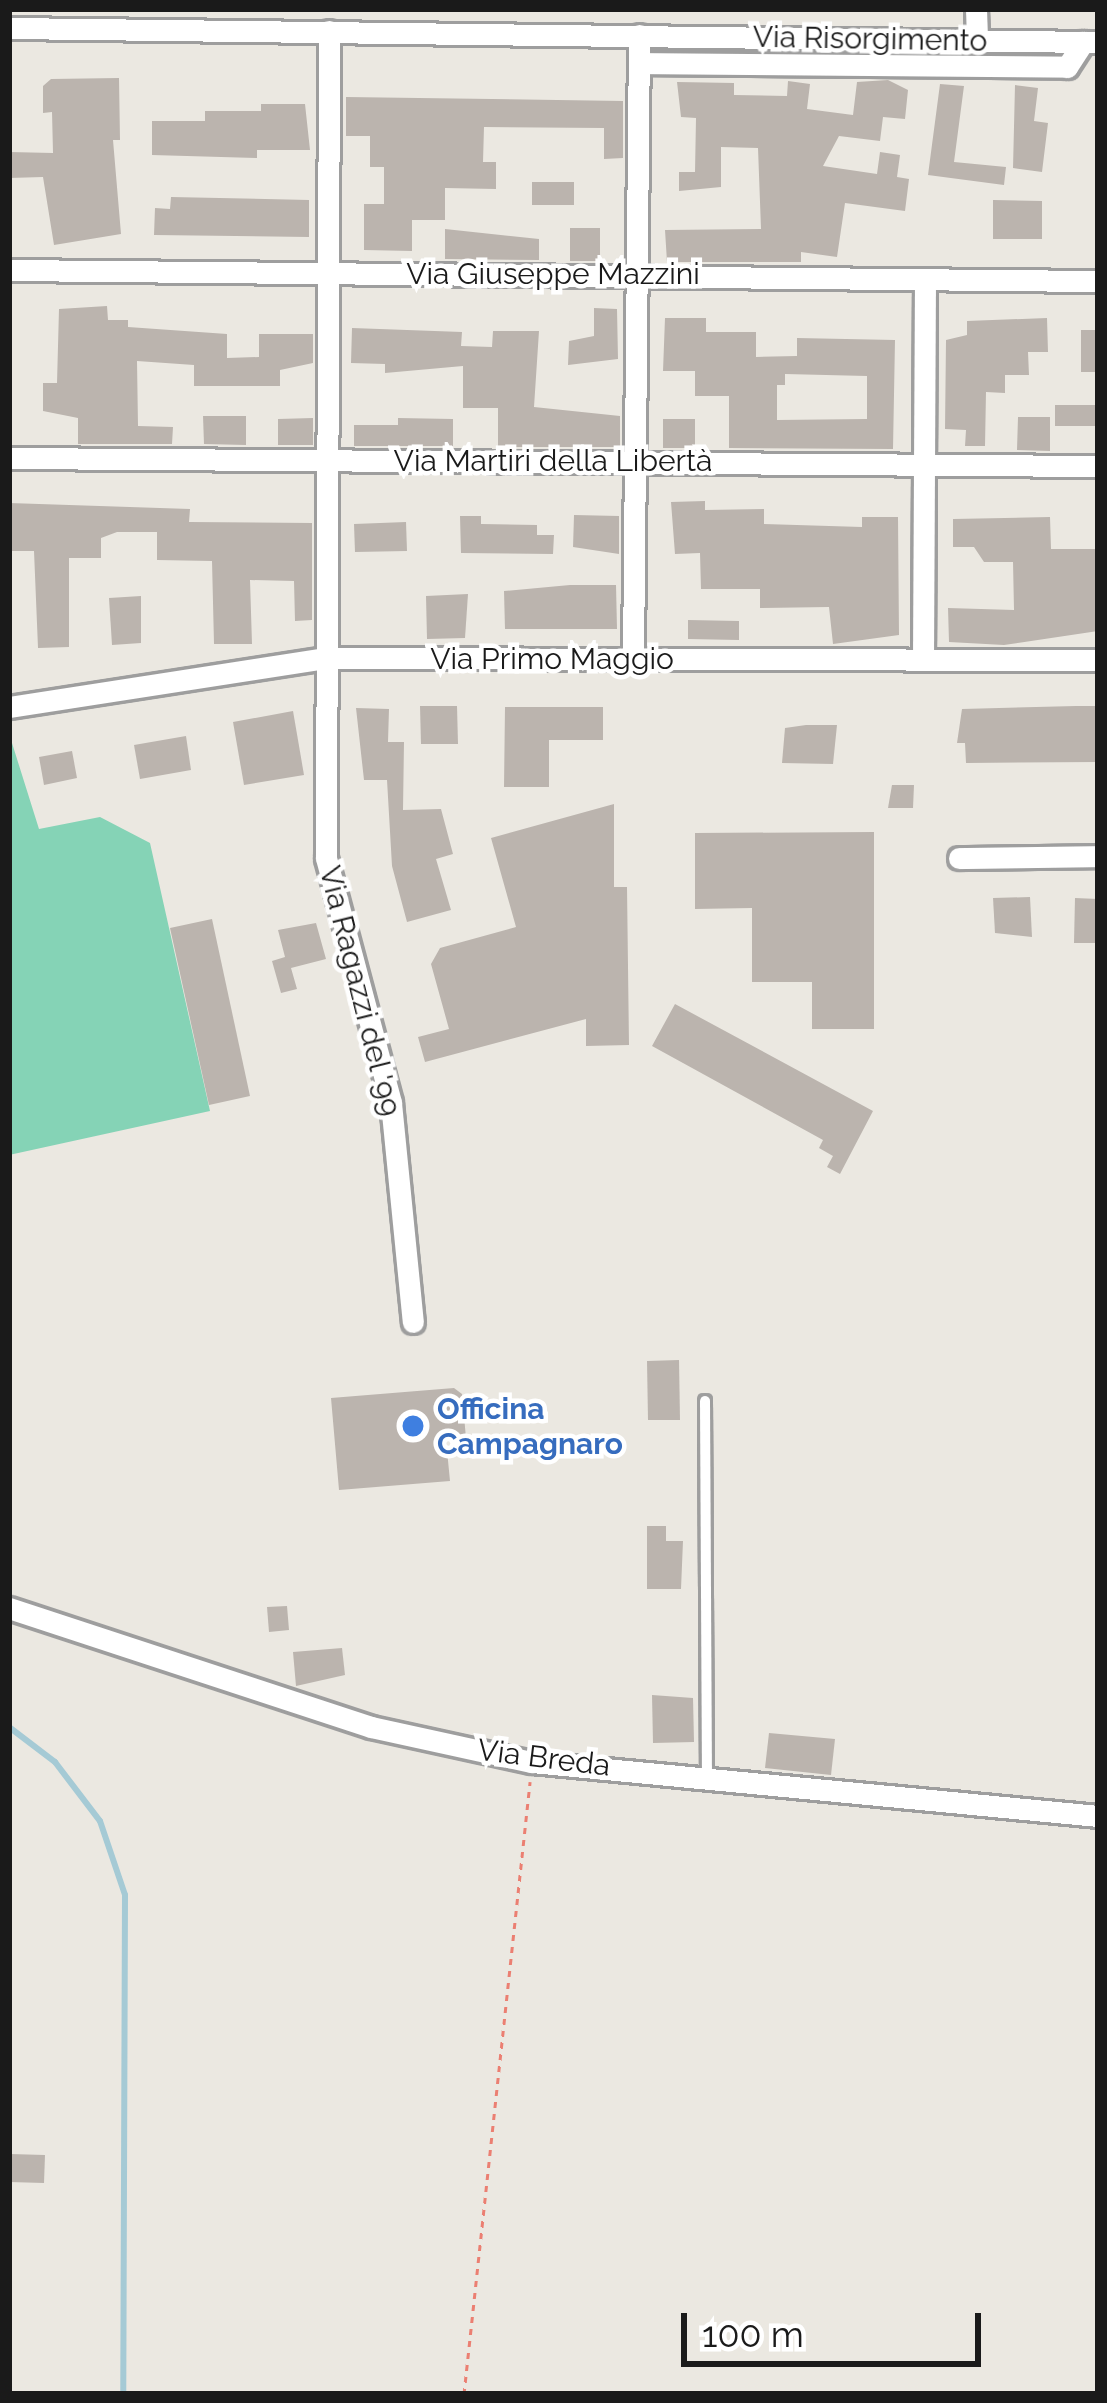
<!DOCTYPE html>
<meta charset="utf-8">
<style>
body{margin:0}
#map{position:relative;width:1107px;height:2403px;overflow:hidden;background:#ebe8e1;font-family:Raleway,sans-serif}
div>[style]{position:absolute}
[style*='--x']{left:calc(var(--x)*1px);top:calc(var(--y)*1px);width:calc(var(--w)*1px);rotate:calc(var(--a)*1deg)}
.pitch>*{inset:0;background:#85d3b6}
.stream>*{height:6px;margin:-3px;padding:0 3px;transform-origin:3px;border-radius:3px;background:#a5cad5}
.building>*{inset:0;background:#bbb4ae}
.path>*{height:3px;margin-top:-1.5px;transform-origin:0;background:repeating-linear-gradient(90deg,#eb7f72 0 6px,transparent 0 12px)}
.roads{filter:drop-shadow(3px 0 #9e9e9e) drop-shadow(-3px 0 #9e9e9e) drop-shadow(0 3px #9e9e9e) drop-shadow(0 -3px #9e9e9e)}
.lane>*{height:10px;margin:-5px;padding:0 5px;transform-origin:5px;border-radius:5px;background:#fff}
.street>*{height:21px;margin:-10.5px;padding:0 10.5px;transform-origin:10.5px;border-radius:10.5px;background:#fff}
.dots>*{width:33px;height:33px;translate:-50% -50%;box-sizing:border-box;border:6px solid #fff;border-radius:50%}
span{translate:-50% -50%;white-space:nowrap;text-align:center;line-height:1.15;-webkit-text-stroke:9px #fff;paint-order:stroke}
.street-label{font-size:30px;color:#1a1a1a}
.shop-label{font-size:30px;color:#366cbe;font-weight:700}
.left{translate:0 -50%;text-align:left}
.frame{position:absolute;inset:0;border:12px solid #1a1a1a;pointer-events:none}
.scale{position:absolute;left:681px;top:2313px;width:300px;height:54px;box-sizing:border-box;border:6px solid #1a1a1a;border-top:0;padding-left:15px;font-size:36px;line-height:42px;white-space:nowrap;color:#1a1a1a;-webkit-text-stroke:9px #fff;paint-order:stroke}
</style>
<div id="map">
<div class="pitch">
<div style="clip-path:polygon(12px 743px,39px 829px,100px 817px,150px 843px,210px 1111px,9px 1155px)"></div>
</div>
<div class="stream">
<div style="--x:9;--y:1727;--w:58;--a:37.3"></div>
<div style="--x:55;--y:1762;--w:74;--a:52.7"></div>
<div style="--x:100;--y:1821;--w:78;--a:71.3"></div>
<div style="--x:125;--y:1895;--w:499;--a:90.2"></div>
</div>
<div class="building">
<div style="clip-path:polygon(119px 78px,120px 140px,113px 140px,121px 234px,54px 245px,43px 177px,9px 178px,9px 152px,53px 153px,52px 112px,43px 113px,43px 86px,51px 79px)"></div>
<div style="clip-path:polygon(888px 80px,908px 90px,905px 119px,883px 117px,880px 141px,839px 136px,823px 166px,877px 174px,880px 152px,900px 155px,897px 177px,909px 179px,905px 211px,845px 203px,837px 257px,801px 252px,801px 262px,667px 262px,665px 230px,761px 229px,758px 148px,721px 147px,721px 187px,679px 191px,679px 172px,695px 172px,696px 118px,681px 117px,677px 82px,734px 83px,734px 95px,787px 96px,788px 81px,810px 84px,807px 109px,853px 115px,857px 82px)"></div>
<div style="clip-path:polygon(940px 84px,964px 86px,954px 162px,1006px 167px,1004px 185px,928px 175px)"></div>
<div style="clip-path:polygon(1015px 85px,1038px 88px,1034px 121px,1048px 123px,1042px 172px,1013px 168px)"></div>
<div style="clip-path:polygon(346px 97px,623px 101px,623px 158px,604px 159px,604px 128px,484px 127px,483px 162px,496px 162px,496px 189px,445px 188px,445px 220px,412px 220px,412px 251px,364px 250px,364px 204px,384px 204px,384px 167px,370px 167px,370px 136px,346px 136px)"></div>
<div style="clip-path:polygon(261px 104px,305px 104px,310px 150px,257px 150px,257px 158px,152px 155px,152px 121px,205px 121px,205px 111px,261px 111px)"></div>
<div style="clip-path:polygon(532px 182px,574px 182px,574px 205px,532px 205px)"></div>
<div style="clip-path:polygon(171px 197px,309px 200px,309px 237px,154px 235px,155px 208px,170px 209px)"></div>
<div style="clip-path:polygon(993px 200px,1042px 201px,1042px 239px,993px 239px)"></div>
<div style="clip-path:polygon(570px 228px,600px 228px,600px 261px,570px 261px)"></div>
<div style="clip-path:polygon(445px 229px,539px 239px,539px 260px,445px 259px)"></div>
<div style="clip-path:polygon(107px 306px,108px 320px,128px 320px,128px 327px,227px 334px,227px 358px,259px 357px,259px 334px,313px 334px,313px 363px,280px 370px,280px 386px,194px 386px,194px 365px,137px 361px,138px 426px,173px 427px,172px 444px,78px 444px,78px 418px,43px 411px,43px 383px,57px 383px,59px 309px)"></div>
<div style="clip-path:polygon(594px 308px,617px 309px,618px 359px,568px 365px,569px 341px,594px 336px)"></div>
<div style="clip-path:polygon(evenodd,665px 318px,706px 318px,706px 332px,756px 332px,756px 357px,797px 356px,797px 338px,895px 340px,893px 449px,729px 448px,729px 396px,695px 396px,695px 371px,663px 371px,665px 318px,785px 374px,867px 376px,867px 419px,777px 420px,777px 385px,785px 385px,785px 374px)"></div>
<div style="clip-path:polygon(1047px 318px,1048px 352px,1028px 352px,1029px 375px,1005px 375px,1005px 393px,986px 392px,985px 446px,965px 446px,966px 430px,945px 429px,946px 340px,967px 335px,967px 321px)"></div>
<div style="clip-path:polygon(352px 328px,462px 332px,461px 346px,492px 347px,493px 331px,539px 331px,534px 407px,620px 416px,620px 447px,498px 447px,498px 408px,463px 408px,463px 366px,385px 373px,385px 364px,351px 363px)"></div>
<div style="clip-path:polygon(1081px 330px,1098px 330px,1098px 372px,1081px 372px)"></div>
<div style="clip-path:polygon(1055px 405px,1098px 405px,1098px 426px,1055px 426px)"></div>
<div style="clip-path:polygon(203px 416px,246px 416px,246px 445px,204px 444px)"></div>
<div style="clip-path:polygon(1018px 417px,1050px 417px,1050px 451px,1017px 450px)"></div>
<div style="clip-path:polygon(313px 418px,313px 445px,278px 445px,278px 419px)"></div>
<div style="clip-path:polygon(398px 418px,453px 419px,453px 446px,354px 446px,354px 425px,398px 425px)"></div>
<div style="clip-path:polygon(663px 419px,695px 419px,695px 448px,663px 448px)"></div>
<div style="clip-path:polygon(705px 501px,705px 510px,764px 509px,764px 524px,862px 527px,862px 517px,898px 517px,899px 635px,833px 644px,829px 607px,760px 608px,760px 589px,701px 589px,700px 553px,675px 554px,671px 502px)"></div>
<div style="clip-path:polygon(9px 503px,190px 509px,189px 522px,312px 523px,312px 620px,295px 621px,294px 581px,250px 580px,252px 644px,214px 644px,212px 561px,157px 560px,157px 532px,117px 532px,101px 538px,101px 558px,69px 558px,69px 647px,38px 648px,34px 551px,9px 551px)"></div>
<div style="clip-path:polygon(574px 515px,619px 516px,619px 554px,573px 547px)"></div>
<div style="clip-path:polygon(460px 516px,481px 516px,481px 524px,537px 525px,537px 535px,554px 535px,553px 554px,461px 553px)"></div>
<div style="clip-path:polygon(1050px 517px,1051px 549px,1098px 549px,1098px 631px,1004px 645px,949px 642px,948px 608px,1014px 610px,1013px 562px,984px 562px,974px 547px,953px 547px,953px 519px)"></div>
<div style="clip-path:polygon(406px 522px,407px 551px,355px 552px,354px 524px)"></div>
<div style="clip-path:polygon(570px 585px,616px 585px,617px 629px,505px 629px,504px 591px)"></div>
<div style="clip-path:polygon(468px 594px,465px 638px,427px 639px,426px 596px)"></div>
<div style="clip-path:polygon(141px 596px,141px 643px,112px 645px,109px 598px)"></div>
<div style="clip-path:polygon(688px 620px,739px 621px,739px 640px,688px 639px)"></div>
<div style="clip-path:polygon(420px 706px,457px 706px,458px 744px,421px 744px)"></div>
<div style="clip-path:polygon(1076px 706px,1098px 706px,1098px 762px,966px 763px,965px 743px,957px 743px,962px 709px)"></div>
<div style="clip-path:polygon(505px 707px,603px 707px,603px 740px,549px 740px,549px 787px,504px 787px)"></div>
<div style="clip-path:polygon(356px 708px,389px 709px,388px 742px,404px 742px,403px 810px,441px 809px,453px 854px,436px 859px,451px 910px,407px 922px,392px 866px,387px 780px,364px 780px)"></div>
<div style="clip-path:polygon(293px 711px,304px 775px,244px 785px,233px 722px)"></div>
<div style="clip-path:polygon(806px 725px,837px 725px,833px 764px,782px 763px,785px 728px)"></div>
<div style="clip-path:polygon(186px 736px,191px 770px,140px 779px,134px 745px)"></div>
<div style="clip-path:polygon(72px 751px,77px 778px,44px 785px,39px 757px)"></div>
<div style="clip-path:polygon(892px 785px,914px 785px,913px 808px,888px 808px)"></div>
<div style="clip-path:polygon(614px 804px,614px 887px,627px 887px,629px 1045px,586px 1046px,586px 1019px,425px 1062px,418px 1037px,449px 1029px,431px 964px,440px 948px,516px 927px,491px 838px)"></div>
<div style="clip-path:polygon(874px 832px,874px 1029px,812px 1029px,812px 982px,752px 982px,752px 908px,695px 909px,695px 833px)"></div>
<div style="clip-path:polygon(1030px 897px,1032px 937px,995px 933px,993px 898px)"></div>
<div style="clip-path:polygon(1075px 898px,1098px 899px,1098px 943px,1074px 943px)"></div>
<div style="clip-path:polygon(212px 919px,250px 1096px,209px 1105px,170px 928px)"></div>
<div style="clip-path:polygon(316px 923px,326px 959px,291px 968px,297px 989px,281px 993px,272px 961px,285px 957px,278px 930px)"></div>
<div style="clip-path:polygon(675px 1004px,873px 1111px,840px 1174px,827px 1167px,833px 1156px,819px 1148px,823px 1140px,652px 1046px)"></div>
<div style="clip-path:polygon(679px 1360px,680px 1420px,648px 1420px,647px 1361px)"></div>
<div style="clip-path:polygon(454px 1388px,462px 1394px,466px 1438px,446px 1440px,450px 1481px,339px 1490px,331px 1398px)"></div>
<div style="clip-path:polygon(647px 1526px,666px 1526px,666px 1541px,683px 1541px,681px 1589px,647px 1589px)"></div>
<div style="clip-path:polygon(287px 1606px,289px 1630px,269px 1632px,267px 1607px)"></div>
<div style="clip-path:polygon(342px 1648px,345px 1675px,296px 1686px,293px 1652px)"></div>
<div style="clip-path:polygon(652px 1695px,693px 1698px,694px 1742px,653px 1743px)"></div>
<div style="clip-path:polygon(769px 1733px,835px 1739px,831px 1775px,765px 1768px)"></div>
<div style="clip-path:polygon(10px 2154px,45px 2155px,44px 2183px,9px 2182px)"></div>
</div>
<div class="path">
<div style="--x:464;--y:2394;--w:616;--a:-83.84"></div>
</div>
<div class="roads">
<div class="lane">
<div style="--x:705;--y:1401;--w:375;--a:89.7"></div>
</div>
<div class="street">
<div style="--x:976;--y:9;--w:32;--a:88"></div>
<div style="--x:9;--y:28;--w:1089;--a:0.74"></div>
<div style="--x:329;--y:31;--w:827;--a:90.21"></div>
<div style="--x:326;--y:858;--w:253;--a:75.1"></div>
<div style="--x:391;--y:1103;--w:220;--a:84.3"></div>
<div style="--x:640;--y:63;--w:427;--a:0.5"></div>
<div style="--x:1067;--y:67;--w:30;--a:-57"></div>
<div style="--x:9;--y:270;--w:1089;--a:0.58"></div>
<div style="--x:9;--y:458;--w:1089;--a:0.42"></div>
<div style="--x:633;--y:660;--w:625;--a:-89.45"></div>
<div style="--x:923;--y:660;--w:380;--a:-89.7"></div>
<div style="--x:9;--y:707;--w:322;--a:-8.8"></div>
<div style="--x:327;--y:658;--w:771;--a:0.15"></div>
<div style="--x:959;--y:858;--w:139;--a:-0.8"></div>
<div style="--x:9;--y:1608;--w:381;--a:18.2"></div>
<div style="--x:371;--y:1727;--w:165;--a:12.3"></div>
<div style="--x:532;--y:1762;--w:569;--a:5.45"></div>
</div>
</div>
<div class="dots">
<div style="left:413px;top:1426px;background:#3f7fe0"></div>
</div>
<div class="street-label">
<span style="left:870px;top:39px;rotate:1deg">Via Risorgimento</span>
<span style="left:553px;top:274px">Via Giuseppe Mazzini</span>
<span style="left:553px;top:461px">Via Martiri della Libertà</span>
<span style="left:552px;top:659px">Via Primo Maggio</span>
<span style="left:360px;top:991px;rotate:76deg">Via Ragazzi del '99</span>
<span style="left:544px;top:1758px;rotate:7deg">Via Breda</span>
</div>
<div class="shop-label">
<span class="left" style="left:437px;top:1426px">Officina<br>Campagnaro</span>
</div>
<div class="frame"></div>
<div class="scale">100 m</div>
</div>
